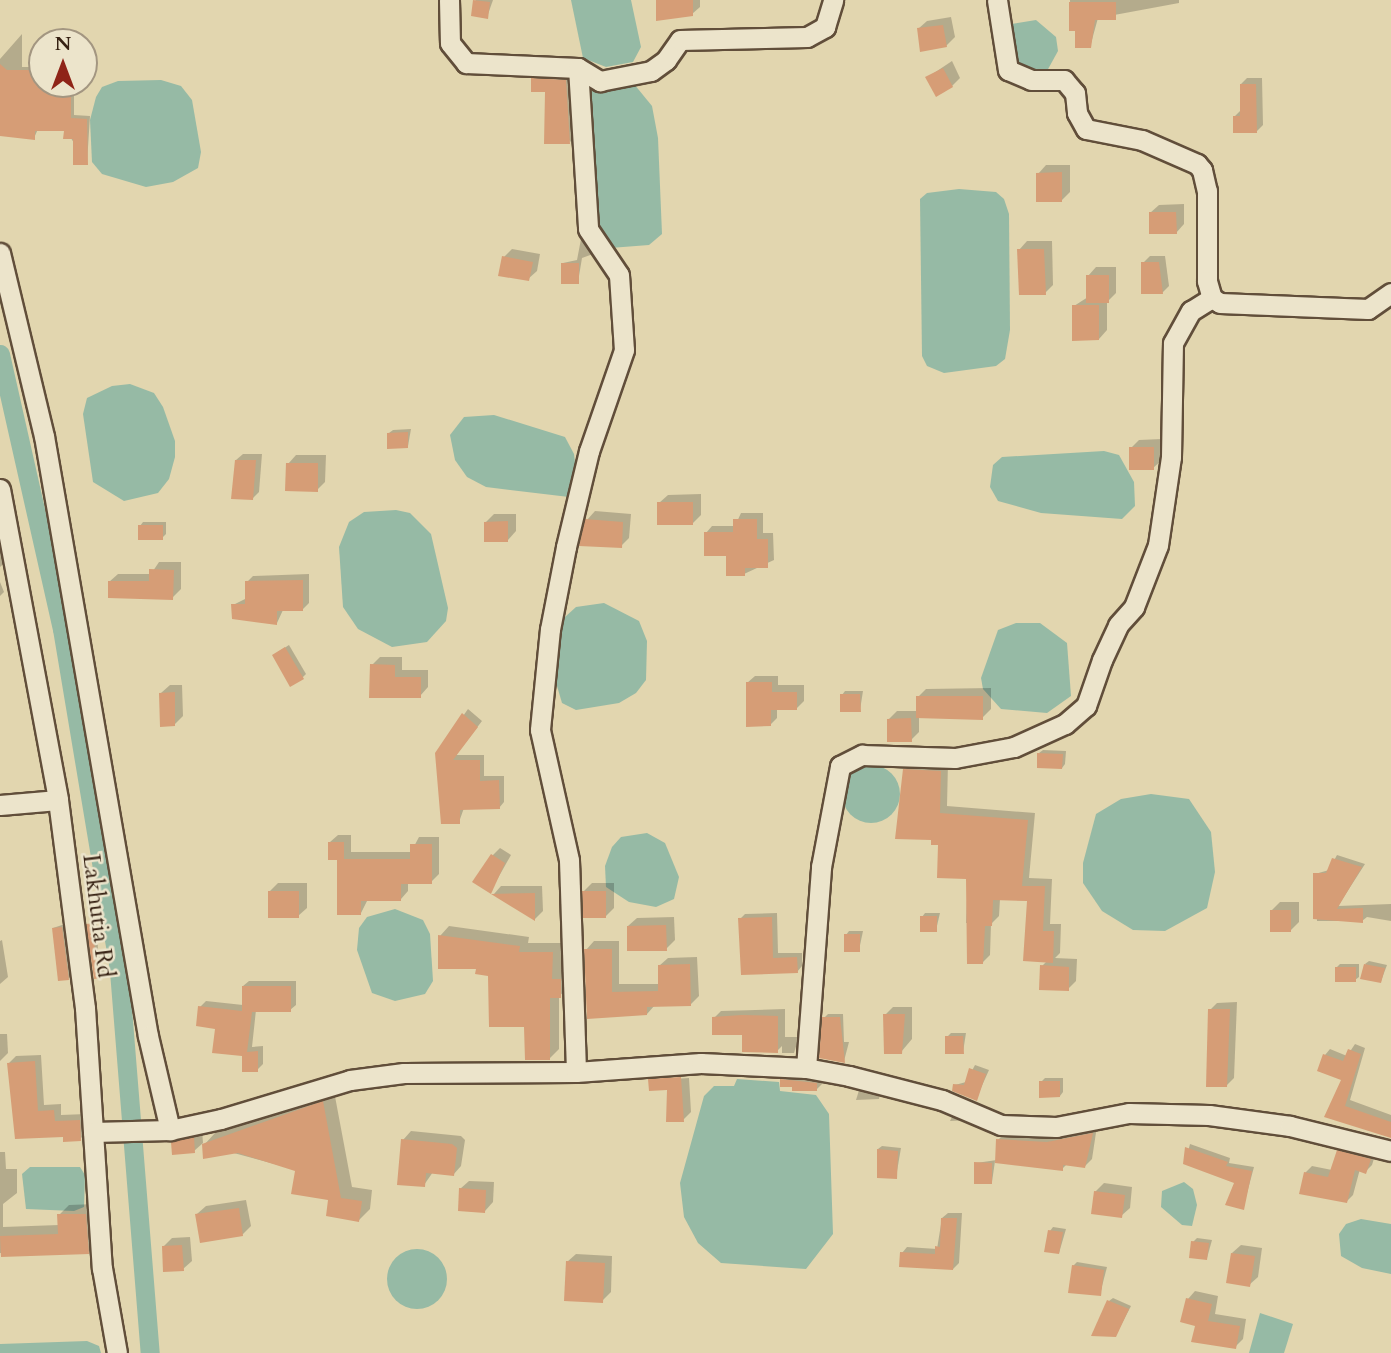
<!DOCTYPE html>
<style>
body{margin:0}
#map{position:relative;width:1391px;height:1353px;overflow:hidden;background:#e2d6af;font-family:Cardo,serif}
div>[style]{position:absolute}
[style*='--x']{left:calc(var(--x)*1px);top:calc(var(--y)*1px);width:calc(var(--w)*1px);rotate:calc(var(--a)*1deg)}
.water>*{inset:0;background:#96baa5}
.round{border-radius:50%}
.shadow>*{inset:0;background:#0003}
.canal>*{height:19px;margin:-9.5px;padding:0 9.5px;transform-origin:9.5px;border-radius:9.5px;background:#96baa5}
.building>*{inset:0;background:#d69d76}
.roads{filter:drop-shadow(2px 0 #614e3a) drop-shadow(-2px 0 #614e3a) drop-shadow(0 2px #614e3a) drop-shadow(0 -2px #614e3a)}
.minor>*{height:19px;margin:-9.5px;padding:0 9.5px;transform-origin:9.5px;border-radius:9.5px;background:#ece4cb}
span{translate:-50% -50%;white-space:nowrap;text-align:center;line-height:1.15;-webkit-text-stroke:5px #ece4cb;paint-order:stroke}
.street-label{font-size:24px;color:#362113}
.north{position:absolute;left:28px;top:28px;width:70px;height:70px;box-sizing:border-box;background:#ece4cb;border:2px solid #a39681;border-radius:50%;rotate:0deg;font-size:19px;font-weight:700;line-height:28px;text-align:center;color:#362113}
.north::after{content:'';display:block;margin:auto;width:24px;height:32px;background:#8f2418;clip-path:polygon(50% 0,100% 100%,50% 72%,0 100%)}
</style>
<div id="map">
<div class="water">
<div style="clip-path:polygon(571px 0,631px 0,641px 47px,633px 62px,606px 67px,583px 58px)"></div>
<div style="clip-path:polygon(1036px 20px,1056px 37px,1058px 51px,1047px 71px,1016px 66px,1007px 32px,1011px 24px)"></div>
<div style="clip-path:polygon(161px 80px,181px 86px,192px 100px,201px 152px,198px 168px,173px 182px,146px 187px,102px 174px,92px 162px,90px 120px,96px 97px,102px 87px,118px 81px)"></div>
<div style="clip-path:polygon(634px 84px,652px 106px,658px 138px,662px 234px,649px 245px,610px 248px,596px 235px,587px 95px,595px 89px)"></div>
<div style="clip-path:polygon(959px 189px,996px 192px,1004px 199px,1009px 214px,1010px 330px,1005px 359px,996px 366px,944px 373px,927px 366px,922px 356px,920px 199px,927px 193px)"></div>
<div style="clip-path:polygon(130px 384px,154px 393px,163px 407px,175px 441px,175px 457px,169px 479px,158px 493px,124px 501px,93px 482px,83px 414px,87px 398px,112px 386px)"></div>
<div style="clip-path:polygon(494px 415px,565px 437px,574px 454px,577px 479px,569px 497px,486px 487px,467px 477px,455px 460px,450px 435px,464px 417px)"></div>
<div style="clip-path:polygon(1104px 451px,1119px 455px,1134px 482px,1135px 506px,1122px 519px,1041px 513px,998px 501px,990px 487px,993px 465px,1002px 457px)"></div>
<div style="clip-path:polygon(396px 510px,410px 513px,431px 534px,448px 608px,446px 621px,427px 642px,392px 647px,358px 629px,343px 607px,339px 547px,349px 522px,364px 512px)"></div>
<div style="clip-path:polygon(604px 603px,639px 621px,647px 641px,646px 680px,636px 693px,619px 703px,576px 710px,562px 703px,557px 686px,553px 670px,558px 637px,565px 617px,576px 607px)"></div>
<div style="clip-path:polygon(1016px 623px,1040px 623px,1067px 643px,1071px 696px,1047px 713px,1001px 709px,983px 689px,981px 678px,998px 630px)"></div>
<div class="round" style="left:842px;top:765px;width:58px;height:58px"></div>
<div style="clip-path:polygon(1151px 794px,1189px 799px,1211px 832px,1215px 872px,1207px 908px,1165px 931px,1133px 930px,1102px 911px,1083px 883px,1083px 863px,1096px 814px,1121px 799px)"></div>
<div style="clip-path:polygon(647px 833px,665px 843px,679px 877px,674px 899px,656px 907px,629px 902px,606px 887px,605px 866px,612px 847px,621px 837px)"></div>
<div style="clip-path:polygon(395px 909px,423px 920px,430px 934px,433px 981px,425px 994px,395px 1001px,372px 993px,357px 950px,359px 928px,367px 917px)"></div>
<div style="clip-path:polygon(737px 1079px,779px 1082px,780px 1091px,816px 1095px,829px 1114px,833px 1234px,806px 1269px,721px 1263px,698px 1243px,684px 1217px,680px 1183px,704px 1096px,714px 1086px,734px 1086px)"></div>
<div style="clip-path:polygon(30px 1167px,80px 1167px,85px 1175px,84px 1207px,74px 1211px,26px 1209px,22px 1174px)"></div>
<div style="clip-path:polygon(1184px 1182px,1193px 1189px,1197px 1205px,1192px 1226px,1182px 1225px,1161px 1207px,1162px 1191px)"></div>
<div style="clip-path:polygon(1361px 1219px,1391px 1224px,1391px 1274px,1362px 1268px,1341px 1256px,1339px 1234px,1346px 1224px)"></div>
<div class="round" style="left:387px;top:1249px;width:60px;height:60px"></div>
<div style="clip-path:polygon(1260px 1313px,1293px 1324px,1284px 1353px,1249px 1353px)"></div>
<div style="clip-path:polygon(87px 1341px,99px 1346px,101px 1353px,0 1353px,0 1344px)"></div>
</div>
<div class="shadow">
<div style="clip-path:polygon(493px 0,487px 17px,475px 1px,476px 0)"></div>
<div style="clip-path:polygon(658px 0,700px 0,700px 7px,692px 14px)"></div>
<div style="clip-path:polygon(1070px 0,1179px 0,1179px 3px,1098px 18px,1090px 47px,1076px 30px,1071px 30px)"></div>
<div style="clip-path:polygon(951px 17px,955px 37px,946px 46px,918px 29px,927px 21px)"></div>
<div style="clip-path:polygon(22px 34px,22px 67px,42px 67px,42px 84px,74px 86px,74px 115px,90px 116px,87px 163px,65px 129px,38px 129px,34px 138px,0 134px,0 59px)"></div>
<div style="clip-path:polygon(952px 61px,960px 78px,952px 86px,928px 77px)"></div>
<div style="clip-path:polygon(541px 71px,574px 72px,578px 134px,570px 142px,547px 90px,533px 79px)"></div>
<div style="clip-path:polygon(1247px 78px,1262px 78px,1263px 125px,1257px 131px,1235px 116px,1241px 110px,1241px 84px)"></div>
<div style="clip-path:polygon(1046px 165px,1070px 165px,1070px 192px,1062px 200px,1038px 174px)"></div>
<div style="clip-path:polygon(1184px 204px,1184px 224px,1176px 233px,1150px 213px,1159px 205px)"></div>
<div style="clip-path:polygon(581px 239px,586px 239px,593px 254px,582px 258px,578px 282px,563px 263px,577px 260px)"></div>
<div style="clip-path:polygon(1027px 241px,1052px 241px,1053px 285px,1045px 293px,1019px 250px)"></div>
<div style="clip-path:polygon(512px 249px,540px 254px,537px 271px,528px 279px,504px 257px)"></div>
<div style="clip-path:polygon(1150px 256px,1165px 256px,1169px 286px,1162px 293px,1143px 263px)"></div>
<div style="clip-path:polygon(1096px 267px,1116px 267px,1116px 293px,1107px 302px,1107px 330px,1099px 339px,1074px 306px,1088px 297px,1088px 276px)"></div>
<div style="clip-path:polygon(411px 429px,408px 446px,389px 433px,393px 430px)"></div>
<div style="clip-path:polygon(1162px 439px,1162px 460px,1153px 468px,1131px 448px,1139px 440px)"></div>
<div style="clip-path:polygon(243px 454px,262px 454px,259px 492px,253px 498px,236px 460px)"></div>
<div style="clip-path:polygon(296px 455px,326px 455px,325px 482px,317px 490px,288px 464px)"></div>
<div style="clip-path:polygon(701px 494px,701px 515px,693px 523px,659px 503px,668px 495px)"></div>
<div style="clip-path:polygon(595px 511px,631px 514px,629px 538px,621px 546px,587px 520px)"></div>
<div style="clip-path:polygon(741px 513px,763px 513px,763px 533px,773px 533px,774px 560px,744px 574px,706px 533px,712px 526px,735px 526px)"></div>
<div style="clip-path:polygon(494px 514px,516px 514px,516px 531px,508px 540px,486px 522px)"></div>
<div style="clip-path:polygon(143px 522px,166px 522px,166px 534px,162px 538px,140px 526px)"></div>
<div style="clip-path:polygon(0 538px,8px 560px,0 567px)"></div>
<div style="clip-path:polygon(159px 562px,181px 562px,181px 589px,172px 598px,109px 582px,118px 574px,151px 574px)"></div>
<div style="clip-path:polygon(309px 574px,309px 603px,302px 610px,283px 610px,277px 623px,233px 605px,247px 598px,247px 582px,253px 576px)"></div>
<div style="clip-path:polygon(0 582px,4px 592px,0 596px)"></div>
<div style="clip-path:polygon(289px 645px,306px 674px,302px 678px,278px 652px)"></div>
<div style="clip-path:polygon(380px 657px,402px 657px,402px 670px,428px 670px,428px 687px,420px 696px,372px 665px)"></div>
<div style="clip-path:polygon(755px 676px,778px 676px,778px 685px,804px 685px,804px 701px,796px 709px,777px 709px,777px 718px,770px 725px,747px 683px)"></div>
<div style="clip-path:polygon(170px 685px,182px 685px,183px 716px,174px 725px,161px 693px)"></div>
<div style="clip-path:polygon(991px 688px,991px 709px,982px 718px,919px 716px,919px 732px,911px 740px,889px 719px,897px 711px,918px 711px,918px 697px,926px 689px)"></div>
<div style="clip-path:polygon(845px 691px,863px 691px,860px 710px,842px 695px)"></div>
<div style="clip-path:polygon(468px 709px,482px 721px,456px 755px,484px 755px,484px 776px,504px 776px,504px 802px,499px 808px,464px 808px,459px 822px,437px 753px)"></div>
<div style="clip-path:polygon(1043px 750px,1066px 751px,1065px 764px,1062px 768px,1039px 753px)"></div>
<div style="clip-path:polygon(913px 762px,948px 763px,947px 806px,1035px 813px,1029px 878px,1052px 879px,1050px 924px,1061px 924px,1060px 953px,1055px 958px,1077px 959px,1076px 981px,1068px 989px,1042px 966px,1047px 961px,1029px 900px,1000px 899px,999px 916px,991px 924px,990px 955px,982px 963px,970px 923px,966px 923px,968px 877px,940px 844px,905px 770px)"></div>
<div style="clip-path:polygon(338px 835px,351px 835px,351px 852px,411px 852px,419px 837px,439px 837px,439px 874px,431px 882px,408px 882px,408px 891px,401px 899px,368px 899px,361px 913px,330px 842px)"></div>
<div style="clip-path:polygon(500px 848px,511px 855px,490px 892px,493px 855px)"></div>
<div style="clip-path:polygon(1337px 855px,1365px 864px,1338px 906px,1391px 904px,1391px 921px,1367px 917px,1362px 921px,1317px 921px,1315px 874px,1329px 870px)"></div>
<div style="clip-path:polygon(278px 883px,307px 883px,307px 908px,298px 916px,269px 892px)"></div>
<div style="clip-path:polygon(592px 883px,614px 883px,614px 908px,605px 917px,584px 891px)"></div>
<div style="clip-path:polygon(501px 886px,542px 886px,543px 911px,535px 919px,494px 894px)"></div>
<div style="clip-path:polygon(1280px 902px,1299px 902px,1299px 922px,1291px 930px,1272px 910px)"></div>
<div style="clip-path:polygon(777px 913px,778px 953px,802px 953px,802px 966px,797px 972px,743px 973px,740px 919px,745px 914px)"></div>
<div style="clip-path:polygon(925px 913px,940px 913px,936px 930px,922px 917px)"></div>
<div style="clip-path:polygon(674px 917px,675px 940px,666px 949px,628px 926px,637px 918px)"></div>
<div style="clip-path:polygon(92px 921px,97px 921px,98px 951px,105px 973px,101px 976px,95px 977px,88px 925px)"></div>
<div style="clip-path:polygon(65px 924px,72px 975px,68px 979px,53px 928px)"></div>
<div style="clip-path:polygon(449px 926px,529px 937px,528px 943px,561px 943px,561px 970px,570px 970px,570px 987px,559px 996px,559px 1049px,550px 1058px,490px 974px,440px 936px)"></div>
<div style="clip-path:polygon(849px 931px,863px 931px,859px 950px,846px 935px)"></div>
<div style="clip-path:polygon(2px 940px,8px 977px,0 984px,0 941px)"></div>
<div style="clip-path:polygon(594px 941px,619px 941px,619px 984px,660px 984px,659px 966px,668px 958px,697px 957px,699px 996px,690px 1005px,655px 1005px,647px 1014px,588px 1017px,586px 950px)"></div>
<div style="clip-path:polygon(1369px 961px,1387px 965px,1381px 981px,1365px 964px)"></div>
<div style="clip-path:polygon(1340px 964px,1359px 964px,1359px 977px,1355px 980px,1337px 967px)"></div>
<div style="clip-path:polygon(249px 981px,296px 981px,296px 1005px,290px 1010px,256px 1010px,252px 1047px,263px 1046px,263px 1064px,257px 1070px,200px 1007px,206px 1001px,243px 1005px,243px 986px)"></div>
<div style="clip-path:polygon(1237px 1002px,1234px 1078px,1227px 1085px,1210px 1010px,1217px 1003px)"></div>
<div style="clip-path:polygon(893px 1007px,912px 1007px,912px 1039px,901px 1052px,885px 1015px)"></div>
<div style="clip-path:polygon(785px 1009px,785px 1037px,799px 1037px,794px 1053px,782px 1053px,782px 1046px,777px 1051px,714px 1018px,721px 1011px)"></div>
<div style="clip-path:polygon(828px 1014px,843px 1014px,844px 1042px,849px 1042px,844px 1061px,824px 1018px)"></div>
<div style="clip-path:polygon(951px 1033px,966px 1033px,963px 1052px,947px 1037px)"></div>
<div style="clip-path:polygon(0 1034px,7px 1034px,8px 1053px,0 1061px)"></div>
<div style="clip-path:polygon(1355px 1044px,1365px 1048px,1350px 1100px,1391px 1115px,1391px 1136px,1327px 1116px,1344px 1079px,1325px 1055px,1330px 1049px,1347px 1056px)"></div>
<div style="clip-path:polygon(41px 1055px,44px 1105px,61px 1104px,61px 1115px,86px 1114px,87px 1132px,80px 1139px,65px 1135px,16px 1137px,9px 1063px,16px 1056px)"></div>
<div style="clip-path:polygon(975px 1065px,989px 1070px,976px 1099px,955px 1085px,966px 1082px)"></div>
<div style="clip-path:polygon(688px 1069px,689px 1074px,656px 1077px,656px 1080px,689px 1078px,691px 1112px,683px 1120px,668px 1088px,650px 1080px,658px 1071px)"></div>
<div style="clip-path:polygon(790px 1071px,825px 1081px,816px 1090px,794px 1085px,782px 1080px)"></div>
<div style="clip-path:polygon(1045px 1078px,1063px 1078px,1063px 1092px,1060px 1096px,1041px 1082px)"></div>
<div style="clip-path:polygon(860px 1087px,880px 1092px,879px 1099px,856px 1100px)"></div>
<div style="clip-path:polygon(334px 1091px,352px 1187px,372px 1190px,370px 1209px,359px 1220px,297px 1170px,204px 1145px,215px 1133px)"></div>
<div style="clip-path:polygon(954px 1113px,970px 1120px,950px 1121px)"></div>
<div style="clip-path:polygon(1097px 1126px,1092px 1159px,1085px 1166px,1067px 1164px,1062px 1169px,995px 1161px,992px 1182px,976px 1163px,997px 1160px,998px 1140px,1006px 1132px)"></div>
<div style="clip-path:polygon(202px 1130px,203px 1143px,194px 1151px,173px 1143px,181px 1134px)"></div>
<div style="clip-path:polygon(411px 1131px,461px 1136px,465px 1140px,461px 1166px,453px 1175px,433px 1172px,424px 1185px,403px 1140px)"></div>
<div style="clip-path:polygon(1190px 1144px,1230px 1158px,1229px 1163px,1254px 1167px,1243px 1208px,1236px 1182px,1185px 1163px)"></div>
<div style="clip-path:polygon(1346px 1145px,1376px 1152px,1372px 1165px,1365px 1172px,1360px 1169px,1353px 1195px,1347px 1201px,1305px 1173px,1312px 1166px,1332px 1170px)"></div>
<div style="clip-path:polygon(882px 1146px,901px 1148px,896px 1177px,878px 1149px)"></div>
<div style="clip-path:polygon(0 1152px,5px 1152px,6px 1169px,17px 1169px,17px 1193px,3px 1204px,3px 1227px,59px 1225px,59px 1215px,69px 1205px,96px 1204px,98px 1242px,88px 1252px,0 1253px)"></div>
<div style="clip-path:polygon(469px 1181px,494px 1182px,493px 1202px,485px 1211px,460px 1189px)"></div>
<div style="clip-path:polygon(1104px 1183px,1132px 1187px,1130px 1208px,1121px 1216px,1095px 1192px)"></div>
<div style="clip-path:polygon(246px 1200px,251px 1226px,242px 1235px,197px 1214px,206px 1206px)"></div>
<div style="clip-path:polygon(948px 1213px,962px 1213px,959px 1263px,953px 1269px,902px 1253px,907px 1247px,937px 1249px,942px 1218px)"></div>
<div style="clip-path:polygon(1053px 1227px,1066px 1229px,1059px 1253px,1050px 1231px)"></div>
<div style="clip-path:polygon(190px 1237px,192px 1261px,183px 1269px,163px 1247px,172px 1238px)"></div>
<div style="clip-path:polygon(1197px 1238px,1212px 1240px,1207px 1258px,1193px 1242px)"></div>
<div style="clip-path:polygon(1241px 1245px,1262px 1248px,1258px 1277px,1249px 1285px,1232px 1253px)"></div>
<div style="clip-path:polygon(576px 1254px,612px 1256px,611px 1292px,602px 1301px,567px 1262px)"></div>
<div style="clip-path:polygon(1077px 1262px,1107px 1267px,1100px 1294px,1073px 1266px)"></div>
<div style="clip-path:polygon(1195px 1291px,1218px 1296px,1215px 1314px,1246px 1319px,1243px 1339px,1235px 1347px,1197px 1324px,1188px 1299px)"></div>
<div style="clip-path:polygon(1113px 1298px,1131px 1306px,1116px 1335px,1109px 1301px)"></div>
</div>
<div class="canal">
<div style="--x:0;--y:354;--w:282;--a:77.3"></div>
<div style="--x:62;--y:629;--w:347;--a:80.5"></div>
<div style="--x:119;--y:971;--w:383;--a:85.4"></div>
</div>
<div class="building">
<div style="clip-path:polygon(473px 0,490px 2px,488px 19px,471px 16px)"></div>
<div style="clip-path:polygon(656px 0,693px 0,693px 16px,656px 21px)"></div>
<div style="clip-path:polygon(1069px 2px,1116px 2px,1116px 20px,1095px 20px,1091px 48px,1075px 48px,1075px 31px,1069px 31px)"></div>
<div style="clip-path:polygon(943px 25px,947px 47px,920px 52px,917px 28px)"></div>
<div style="clip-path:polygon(0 64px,7px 70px,42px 70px,42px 89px,71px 89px,71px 118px,87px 119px,88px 165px,73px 165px,73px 139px,63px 139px,64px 131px,35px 131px,35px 140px,0 136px)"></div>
<div style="clip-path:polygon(943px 68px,953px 87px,936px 97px,925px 77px)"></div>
<div style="clip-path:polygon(531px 78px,566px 80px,570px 144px,544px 144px,545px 92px,531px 92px)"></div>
<div style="clip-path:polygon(1240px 84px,1256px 84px,1257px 133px,1233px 133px,1233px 116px,1240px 116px)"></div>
<div style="clip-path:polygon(1062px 172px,1062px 202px,1036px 202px,1036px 173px)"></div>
<div style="clip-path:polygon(1149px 212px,1176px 212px,1177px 234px,1149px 234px)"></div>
<div style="clip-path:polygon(1017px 249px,1044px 249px,1046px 295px,1019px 295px)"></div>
<div style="clip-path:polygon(502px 256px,533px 262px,529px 281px,498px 276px)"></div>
<div style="clip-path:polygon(1141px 262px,1159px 262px,1163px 294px,1141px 294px)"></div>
<div style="clip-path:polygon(561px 263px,579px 263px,579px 284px,561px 284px)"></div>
<div style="clip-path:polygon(1086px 275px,1109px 275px,1109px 303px,1086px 303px)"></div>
<div style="clip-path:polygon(1072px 305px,1099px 305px,1099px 340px,1072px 341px)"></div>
<div style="clip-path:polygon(408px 432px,408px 448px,387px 449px,387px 433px)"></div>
<div style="clip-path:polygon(1129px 447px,1154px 447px,1154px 470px,1129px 470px)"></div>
<div style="clip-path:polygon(235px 460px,256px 460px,253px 500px,231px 499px)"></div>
<div style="clip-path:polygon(286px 463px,318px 463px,318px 492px,285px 491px)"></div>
<div style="clip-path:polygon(657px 502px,693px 502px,693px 525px,657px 525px)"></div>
<div style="clip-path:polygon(585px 519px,623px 522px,622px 548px,579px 546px)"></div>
<div style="clip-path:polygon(733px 519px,757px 519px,757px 539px,768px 539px,768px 568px,745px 568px,745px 576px,726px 576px,726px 556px,704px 556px,704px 532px,733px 532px)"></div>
<div style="clip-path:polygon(508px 521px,508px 542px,484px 542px,484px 522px)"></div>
<div style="clip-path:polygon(138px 525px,163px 525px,163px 540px,138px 540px)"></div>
<div style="clip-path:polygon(149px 569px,174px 570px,173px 600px,108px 598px,108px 581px,149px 581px)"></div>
<div style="clip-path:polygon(303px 580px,303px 611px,277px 611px,277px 625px,232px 619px,231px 604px,245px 604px,245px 581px)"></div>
<div style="clip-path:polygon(285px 647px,304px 679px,290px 687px,272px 655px)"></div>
<div style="clip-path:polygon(370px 664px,395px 665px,395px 677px,421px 677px,421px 698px,369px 698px)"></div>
<div style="clip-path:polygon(746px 682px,772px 682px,772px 692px,797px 692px,797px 710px,771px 710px,771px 726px,746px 727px)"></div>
<div style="clip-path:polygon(175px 692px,175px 726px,160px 727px,159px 693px)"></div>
<div style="clip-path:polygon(840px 694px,860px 694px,861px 712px,840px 712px)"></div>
<div style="clip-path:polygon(916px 696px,983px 696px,983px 720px,916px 718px)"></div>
<div style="clip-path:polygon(462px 713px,478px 727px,453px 760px,480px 760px,480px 781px,499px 780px,500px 809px,460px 810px,460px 824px,441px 824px,435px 753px)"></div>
<div style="clip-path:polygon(911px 718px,912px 742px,887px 742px,887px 719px)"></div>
<div style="clip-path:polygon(1037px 753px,1063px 754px,1062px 769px,1037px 768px)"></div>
<div style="clip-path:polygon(903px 769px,941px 771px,940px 813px,1028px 820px,1022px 886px,1045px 886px,1043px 931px,1054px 931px,1053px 963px,1023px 961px,1027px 901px,993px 900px,992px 926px,985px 926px,983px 964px,967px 964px,966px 879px,937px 878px,938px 845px,931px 845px,931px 840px,895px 839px)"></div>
<div style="clip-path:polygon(328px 842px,344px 842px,344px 859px,410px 859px,410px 844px,432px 844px,432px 884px,401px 884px,401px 901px,361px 901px,361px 915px,337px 915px,337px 860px,328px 860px)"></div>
<div style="clip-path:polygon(491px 854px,505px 863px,491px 894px,472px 882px)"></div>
<div style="clip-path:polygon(1332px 858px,1362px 867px,1337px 909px,1363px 908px,1363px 923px,1313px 919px,1313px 873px,1326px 873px)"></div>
<div style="clip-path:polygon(268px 891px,299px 891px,299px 918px,268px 918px)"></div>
<div style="clip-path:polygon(582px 891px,606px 891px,606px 918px,583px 918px)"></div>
<div style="clip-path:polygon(535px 893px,535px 921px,491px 894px)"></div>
<div style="clip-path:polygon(1270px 910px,1291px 910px,1291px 932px,1270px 932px)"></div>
<div style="clip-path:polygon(920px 916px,937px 916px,937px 932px,920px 932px)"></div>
<div style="clip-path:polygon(772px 917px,773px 958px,797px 957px,798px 973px,741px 975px,738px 918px)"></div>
<div style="clip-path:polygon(94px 923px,95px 956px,102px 978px,94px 979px,86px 924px)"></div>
<div style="clip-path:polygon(666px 925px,667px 951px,627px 951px,627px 926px)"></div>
<div style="clip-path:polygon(62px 927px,69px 980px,58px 981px,52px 928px)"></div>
<div style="clip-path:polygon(844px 934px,860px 934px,860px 952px,844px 952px)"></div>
<div style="clip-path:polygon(438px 935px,520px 946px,519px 952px,553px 952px,552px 979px,561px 979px,561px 998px,550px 998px,550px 1060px,525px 1060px,524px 1027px,489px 1027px,488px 976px,475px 974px,476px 969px,438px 969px)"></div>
<div style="clip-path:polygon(584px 949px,612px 949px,612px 992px,658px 991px,658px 965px,690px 964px,691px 1006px,647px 1007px,647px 1015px,587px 1019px)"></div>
<div style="clip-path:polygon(1364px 964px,1385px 968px,1381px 983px,1360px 979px)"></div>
<div style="clip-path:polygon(1040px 965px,1069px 967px,1069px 991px,1039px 990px)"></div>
<div style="clip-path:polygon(1335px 967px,1356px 967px,1356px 982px,1335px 982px)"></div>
<div style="clip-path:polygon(242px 986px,291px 986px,291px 1012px,252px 1012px,247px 1052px,258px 1051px,258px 1072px,242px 1072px,242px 1056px,212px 1053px,215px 1029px,196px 1026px,198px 1006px,242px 1011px)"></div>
<div style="clip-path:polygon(1208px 1009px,1230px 1009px,1227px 1087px,1206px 1087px)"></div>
<div style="clip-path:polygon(883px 1014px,905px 1014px,902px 1054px,884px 1054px)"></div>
<div style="clip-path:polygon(742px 1015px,778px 1016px,778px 1053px,742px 1052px,742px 1035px,712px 1035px,712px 1017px)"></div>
<div style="clip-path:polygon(822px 1017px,840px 1017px,845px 1063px,819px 1058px)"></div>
<div style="clip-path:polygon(945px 1036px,963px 1036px,964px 1054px,945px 1054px)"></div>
<div style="clip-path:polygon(1348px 1049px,1361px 1054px,1345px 1106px,1391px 1122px,1391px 1138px,1324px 1117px,1341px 1080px,1317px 1071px,1323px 1054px,1343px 1061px)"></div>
<div style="clip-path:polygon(35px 1061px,38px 1111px,54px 1110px,55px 1121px,80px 1120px,81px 1141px,63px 1142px,63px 1137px,15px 1139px,7px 1063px)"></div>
<div style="clip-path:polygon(969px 1068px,986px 1074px,977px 1101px,952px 1091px,953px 1084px,964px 1085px)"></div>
<div style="clip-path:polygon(681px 1077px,684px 1122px,666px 1122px,667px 1090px,649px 1091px,648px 1079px)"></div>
<div style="clip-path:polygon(780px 1079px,817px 1083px,817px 1091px,792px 1091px,792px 1087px,780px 1087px)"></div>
<div style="clip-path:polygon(1039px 1081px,1060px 1081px,1060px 1097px,1039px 1098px)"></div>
<div style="clip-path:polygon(323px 1101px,341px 1198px,362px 1201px,359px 1222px,326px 1216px,328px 1200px,291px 1194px,295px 1171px,238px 1153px,203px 1159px,202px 1144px)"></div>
<div style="clip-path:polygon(1093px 1133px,1085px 1168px,1063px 1165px,1063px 1171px,995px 1163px,996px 1139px,1047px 1142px)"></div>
<div style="clip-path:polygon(194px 1137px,195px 1153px,172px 1155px,171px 1142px)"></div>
<div style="clip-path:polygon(401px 1139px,452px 1144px,457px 1148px,454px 1176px,426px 1173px,425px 1187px,397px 1185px)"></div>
<div style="clip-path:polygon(1185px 1147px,1228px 1162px,1226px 1166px,1252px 1171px,1244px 1210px,1225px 1205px,1234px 1183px,1183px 1164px)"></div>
<div style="clip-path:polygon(877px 1149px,898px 1151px,897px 1179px,877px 1178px)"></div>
<div style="clip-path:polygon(1337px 1150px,1371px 1159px,1366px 1174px,1355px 1170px,1347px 1203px,1299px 1194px,1304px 1172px,1328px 1177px)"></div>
<div style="clip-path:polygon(974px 1162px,992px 1163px,992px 1184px,974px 1184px)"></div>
<div style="clip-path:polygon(459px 1188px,486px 1190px,485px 1213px,458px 1211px)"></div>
<div style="clip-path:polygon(1094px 1191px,1125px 1195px,1122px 1218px,1091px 1214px)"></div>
<div style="clip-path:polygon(239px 1208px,243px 1236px,200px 1243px,195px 1214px)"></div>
<div style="clip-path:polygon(57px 1214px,86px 1214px,89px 1254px,1px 1257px,0 1236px,58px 1234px)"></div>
<div style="clip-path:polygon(941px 1218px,957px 1218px,953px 1270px,899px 1267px,900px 1252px,935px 1254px,935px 1246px,940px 1247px)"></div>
<div style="clip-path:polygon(1048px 1230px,1063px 1232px,1059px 1254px,1044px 1252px)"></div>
<div style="clip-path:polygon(1191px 1241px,1209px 1243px,1207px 1260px,1189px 1258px)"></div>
<div style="clip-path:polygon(182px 1245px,184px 1271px,163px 1272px,162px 1246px)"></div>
<div style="clip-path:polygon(1231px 1253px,1255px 1256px,1250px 1287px,1226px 1283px)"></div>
<div style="clip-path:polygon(566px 1261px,605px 1263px,603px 1303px,564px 1301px)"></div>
<div style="clip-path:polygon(1072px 1265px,1104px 1270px,1101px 1296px,1068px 1293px)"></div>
<div style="clip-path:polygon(1186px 1298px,1212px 1304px,1208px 1321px,1240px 1326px,1236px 1349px,1191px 1342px,1195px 1326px,1180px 1322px)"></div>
<div style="clip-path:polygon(1107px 1300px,1129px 1309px,1116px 1337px,1091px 1336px)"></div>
</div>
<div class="roads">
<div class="minor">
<div style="--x:449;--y:0;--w:43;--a:88.7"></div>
<div style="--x:450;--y:43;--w:26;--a:51"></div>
<div style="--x:466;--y:63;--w:112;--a:2.6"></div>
<div style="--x:578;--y:68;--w:161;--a:86.4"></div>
<div style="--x:588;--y:229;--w:55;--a:56"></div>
<div style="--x:619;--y:275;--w:75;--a:86.2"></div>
<div style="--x:624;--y:350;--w:107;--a:109.1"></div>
<div style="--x:589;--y:451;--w:99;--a:103.5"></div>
<div style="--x:566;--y:547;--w:84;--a:101"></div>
<div style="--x:550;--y:629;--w:101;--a:95.7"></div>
<div style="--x:540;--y:730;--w:133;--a:77.4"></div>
<div style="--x:569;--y:860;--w:212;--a:88.1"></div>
<div style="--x:997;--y:0;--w:71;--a:81.1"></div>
<div style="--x:1008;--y:70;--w:25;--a:23"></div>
<div style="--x:1031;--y:80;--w:33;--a:0"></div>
<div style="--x:1064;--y:80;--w:17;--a:50"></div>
<div style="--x:1075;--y:93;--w:20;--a:84"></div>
<div style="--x:1077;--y:113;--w:18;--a:61"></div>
<div style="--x:1086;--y:129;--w:57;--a:11.1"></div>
<div style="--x:1142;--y:140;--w:60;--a:23.6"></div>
<div style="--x:1197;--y:164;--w:8;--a:50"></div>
<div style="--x:1202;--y:170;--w:22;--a:77"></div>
<div style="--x:1207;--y:191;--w:90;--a:90"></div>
<div style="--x:1207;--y:281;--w:18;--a:74"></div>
<div style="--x:1212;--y:298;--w:9;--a:32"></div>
<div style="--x:1220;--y:303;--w:148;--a:2.3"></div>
<div style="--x:1368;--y:309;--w:28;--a:-35"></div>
<div style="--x:578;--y:68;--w:26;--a:31"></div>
<div style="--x:600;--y:81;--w:52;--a:-11.1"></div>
<div style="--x:651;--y:71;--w:19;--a:-36"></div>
<div style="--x:666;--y:60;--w:24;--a:-55"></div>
<div style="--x:680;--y:40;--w:127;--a:-1.4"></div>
<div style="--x:807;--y:37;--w:21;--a:-29"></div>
<div style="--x:825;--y:27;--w:28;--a:-73"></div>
<div style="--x:0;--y:253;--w:188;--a:76.5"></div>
<div style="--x:44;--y:436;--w:609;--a:80.17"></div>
<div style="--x:148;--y:1036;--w:97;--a:76.8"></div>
<div style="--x:0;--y:489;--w:316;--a:79.4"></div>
<div style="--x:58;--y:800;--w:210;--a:82.6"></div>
<div style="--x:85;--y:1008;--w:261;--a:86.3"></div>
<div style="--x:102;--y:1268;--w:86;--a:80"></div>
<div style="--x:0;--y:805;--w:58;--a:-4.9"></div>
<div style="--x:806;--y:1068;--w:202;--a:-85.7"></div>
<div style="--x:821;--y:867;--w:103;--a:-79.3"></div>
<div style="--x:840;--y:766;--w:25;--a:-27"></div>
<div style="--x:862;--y:755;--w:93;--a:1.8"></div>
<div style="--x:955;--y:758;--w:60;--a:-10.6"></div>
<div style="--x:1014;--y:747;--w:56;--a:-24.3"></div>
<div style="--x:1065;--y:724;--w:28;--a:-41"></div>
<div style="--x:1086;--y:706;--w:49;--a:-70.8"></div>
<div style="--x:1102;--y:660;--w:38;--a:-65"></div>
<div style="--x:1118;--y:625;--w:24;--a:-48"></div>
<div style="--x:1134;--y:607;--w:66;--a:-68.8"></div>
<div style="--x:1158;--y:545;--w:89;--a:-81.6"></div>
<div style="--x:1171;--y:457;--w:114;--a:-89"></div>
<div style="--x:1173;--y:343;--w:37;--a:-61"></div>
<div style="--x:1191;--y:311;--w:25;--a:-32"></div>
<div style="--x:93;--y:1132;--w:77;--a:-1.5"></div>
<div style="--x:170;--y:1130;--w:52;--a:-12.2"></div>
<div style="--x:221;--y:1119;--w:135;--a:-16.8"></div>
<div style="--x:350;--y:1080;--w:54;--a:-7.4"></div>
<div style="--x:404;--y:1073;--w:172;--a:-0.3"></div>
<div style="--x:576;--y:1072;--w:125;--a:-4.1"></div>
<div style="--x:701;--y:1063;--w:105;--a:2.7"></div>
<div style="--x:806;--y:1068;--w:44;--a:10.5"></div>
<div style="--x:849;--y:1076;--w:96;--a:14.5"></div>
<div style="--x:942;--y:1100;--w:64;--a:23"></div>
<div style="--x:1001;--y:1125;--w:55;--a:2.1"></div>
<div style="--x:1056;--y:1127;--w:74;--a:-10.9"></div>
<div style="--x:1129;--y:1113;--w:80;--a:1.4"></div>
<div style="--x:1209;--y:1115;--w:82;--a:7.7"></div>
<div style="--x:1290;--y:1126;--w:104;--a:13.9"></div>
</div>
</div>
<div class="street-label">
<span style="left:98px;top:916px;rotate:83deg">Lakhutia Rd</span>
</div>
<div class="north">N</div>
</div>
